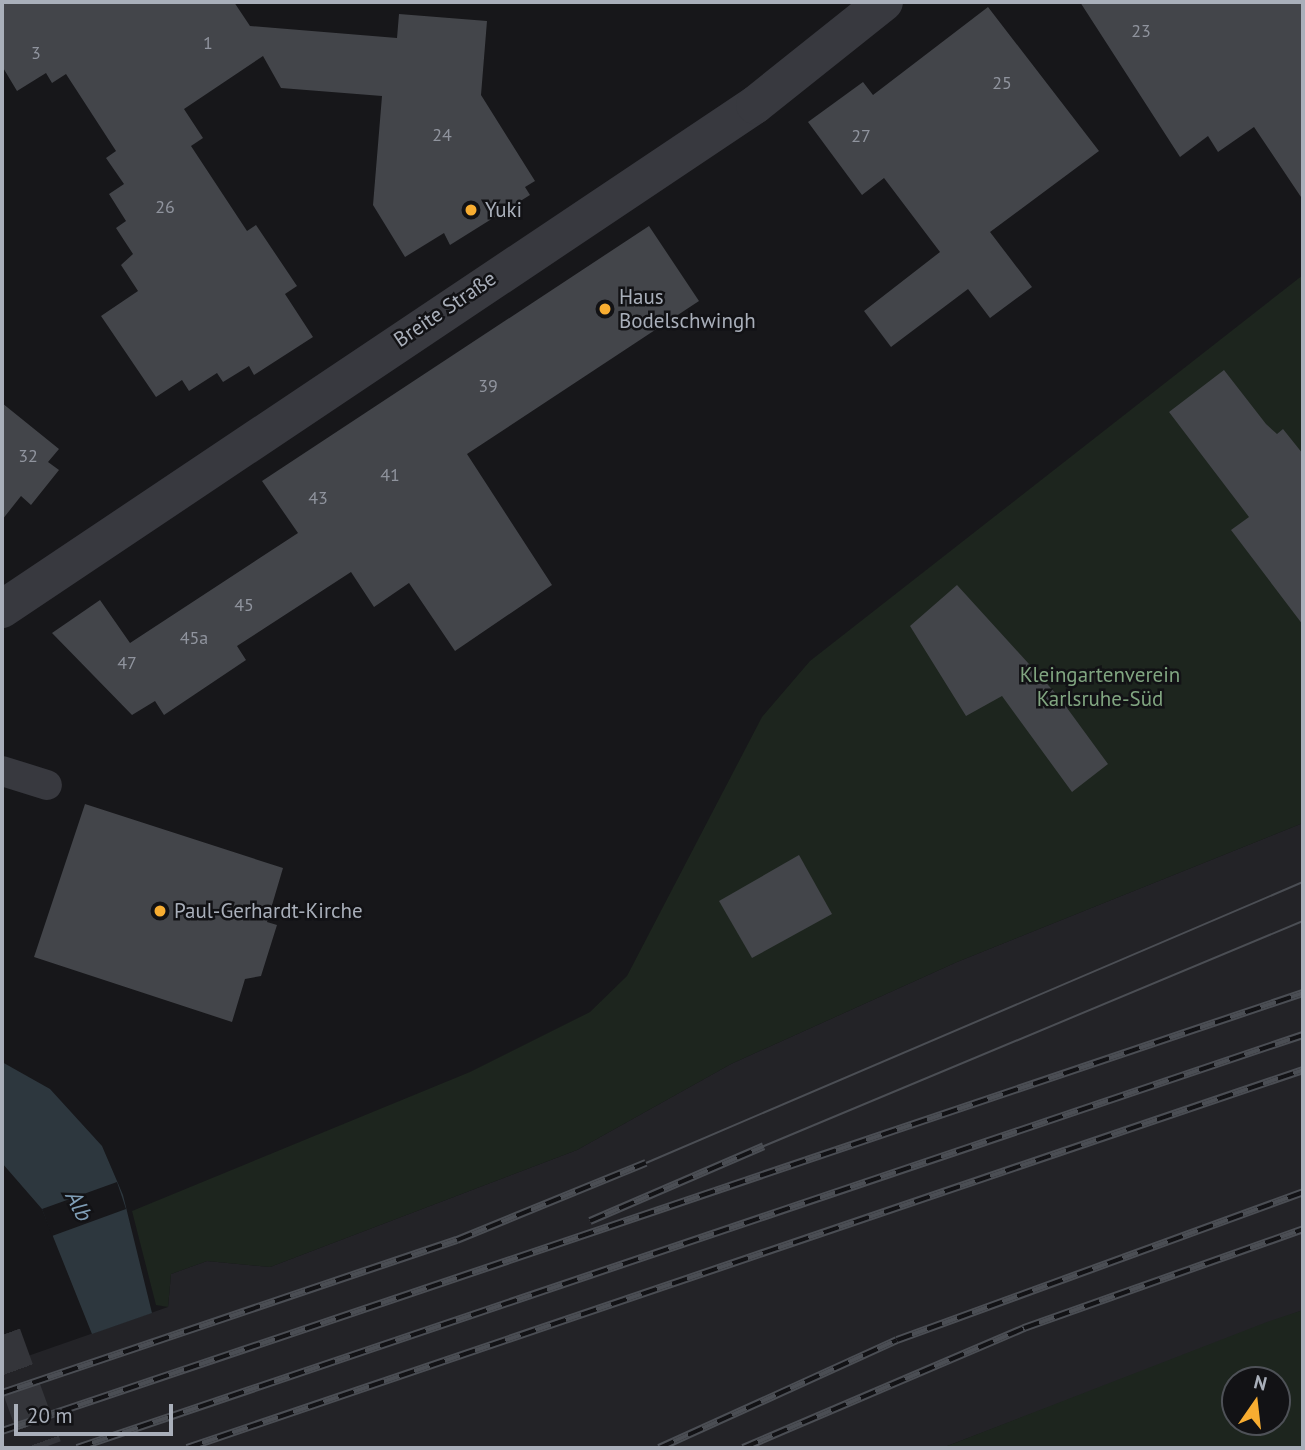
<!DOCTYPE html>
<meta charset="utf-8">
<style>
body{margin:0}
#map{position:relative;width:1305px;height:1450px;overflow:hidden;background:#17171a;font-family:"PT Sans",sans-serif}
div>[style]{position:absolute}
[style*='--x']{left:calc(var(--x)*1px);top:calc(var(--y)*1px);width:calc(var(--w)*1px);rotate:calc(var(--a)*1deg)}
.built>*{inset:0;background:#232327}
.green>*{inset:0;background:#1d251e}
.water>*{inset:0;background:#2d373e}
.pier>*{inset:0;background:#17171a}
.building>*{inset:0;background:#43454a}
.tertiary-tunnel>*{height:38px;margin-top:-19px;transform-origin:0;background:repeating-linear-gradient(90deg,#34353a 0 38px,transparent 0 57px)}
.service>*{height:30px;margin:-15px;padding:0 15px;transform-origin:15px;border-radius:15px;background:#38393f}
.tertiary>*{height:38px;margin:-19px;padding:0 19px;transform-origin:19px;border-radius:19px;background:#38393f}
.tram>*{height:2px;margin:-1px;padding:0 1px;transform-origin:1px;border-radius:1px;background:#4b4e54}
.rail>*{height:8px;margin-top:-4px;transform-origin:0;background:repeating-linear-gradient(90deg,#121215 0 16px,#4b4e54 0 32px);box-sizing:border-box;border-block:2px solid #4b4e54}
.dots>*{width:19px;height:19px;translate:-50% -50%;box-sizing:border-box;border:4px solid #121215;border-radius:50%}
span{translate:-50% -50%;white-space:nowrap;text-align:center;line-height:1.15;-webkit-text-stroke:5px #121215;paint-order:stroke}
.number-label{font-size:18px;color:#90949e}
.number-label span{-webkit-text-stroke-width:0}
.poi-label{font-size:21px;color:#a9afba}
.left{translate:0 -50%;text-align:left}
.street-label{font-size:21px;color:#a9afba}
.park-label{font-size:21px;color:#80a580}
.water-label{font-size:23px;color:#7f9eb6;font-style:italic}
.frame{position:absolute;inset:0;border:4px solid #a9afba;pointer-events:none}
.north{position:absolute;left:1221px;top:1366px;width:70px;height:70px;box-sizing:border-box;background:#121215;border:2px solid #4e5157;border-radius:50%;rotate:14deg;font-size:19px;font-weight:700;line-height:28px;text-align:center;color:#a9afba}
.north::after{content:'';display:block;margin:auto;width:24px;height:32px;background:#f8ad31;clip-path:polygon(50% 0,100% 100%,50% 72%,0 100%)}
.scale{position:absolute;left:14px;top:1404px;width:159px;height:32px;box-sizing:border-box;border:4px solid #a9afba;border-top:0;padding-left:9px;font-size:21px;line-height:24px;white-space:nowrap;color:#a9afba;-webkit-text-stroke:5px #121215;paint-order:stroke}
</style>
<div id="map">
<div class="built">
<div style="clip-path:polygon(1303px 823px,1303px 1310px,942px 1448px,2px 1448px,2px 1365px,168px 1307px,171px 1274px,207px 1261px,270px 1267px,577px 1150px,731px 1064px,957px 962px)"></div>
</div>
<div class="green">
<div style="clip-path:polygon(1303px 275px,1303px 823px,957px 962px,731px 1064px,577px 1150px,270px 1267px,207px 1261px,171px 1274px,168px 1307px,156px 1305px,132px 1211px,470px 1072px,590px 1012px,627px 976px,762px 717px,810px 661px)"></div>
<div style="clip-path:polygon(evenodd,1303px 1310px,1303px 1448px,942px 1448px,1267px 1322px,1303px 1310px,1235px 1380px,1277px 1380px,1277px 1422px,1235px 1422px,1235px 1380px)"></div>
</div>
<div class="water">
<div style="clip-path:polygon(2px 1062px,50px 1089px,102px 1146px,123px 1195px,152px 1313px,92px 1334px,42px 1209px,2px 1163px)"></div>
</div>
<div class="pier">
<div style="clip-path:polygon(117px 1182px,126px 1209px,52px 1236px,42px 1209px)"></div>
</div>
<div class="building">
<div style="clip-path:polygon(2px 2px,234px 2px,250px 26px,397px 38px,399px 14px,487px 21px,481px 95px,535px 181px,525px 187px,530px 195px,450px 245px,444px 233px,405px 257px,373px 205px,382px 96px,281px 88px,263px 56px,184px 109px,203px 138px,191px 146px,247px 231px,256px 225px,297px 286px,285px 294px,313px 337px,254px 375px,249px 366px,223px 382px,217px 373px,189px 391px,182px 380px,156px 397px,101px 316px,138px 291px,121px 265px,133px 254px,116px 228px,126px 221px,109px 194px,124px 184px,106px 158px,116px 151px,66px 74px,52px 83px,46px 73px,17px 91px,2px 66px)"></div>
<div style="clip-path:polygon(1080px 2px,1303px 2px,1303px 200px,1254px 127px,1218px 152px,1208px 136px,1180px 157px)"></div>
<div style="clip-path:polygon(988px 7px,1099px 151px,990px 232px,1032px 287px,990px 318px,968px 289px,891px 347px,864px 311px,940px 252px,884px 178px,862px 195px,808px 122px,863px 82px,873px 95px)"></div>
<div style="clip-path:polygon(649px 226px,699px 301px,467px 454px,552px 585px,455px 651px,409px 583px,374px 607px,351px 572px,237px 646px,246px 660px,164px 715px,155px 701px,132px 715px,52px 633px,100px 600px,130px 643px,298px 533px,262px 481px)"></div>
<div style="clip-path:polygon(1224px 370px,1266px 424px,1277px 434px,1283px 429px,1303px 454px,1303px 625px,1231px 530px,1249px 517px,1169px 412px)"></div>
<div style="clip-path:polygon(2px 403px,59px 449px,48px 462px,59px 470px,31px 505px,21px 496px,2px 520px)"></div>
<div style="clip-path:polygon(957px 585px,1059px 697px,1108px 764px,1072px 792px,1002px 696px,966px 716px,910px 626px)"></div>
<div style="clip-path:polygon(85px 804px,283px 868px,267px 922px,277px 925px,261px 976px,245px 979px,232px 1022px,34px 957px)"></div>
<div style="clip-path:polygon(799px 855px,832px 914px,752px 958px,719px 901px)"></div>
</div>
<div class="tertiary-tunnel">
<div style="--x:2;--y:1335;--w:120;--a:70.1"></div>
</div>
<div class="service">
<div style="--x:2;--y:771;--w:47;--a:17.3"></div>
</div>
<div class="tertiary">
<div style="--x:2;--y:609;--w:906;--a:-33.8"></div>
<div style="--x:755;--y:105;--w:165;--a:-38.6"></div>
</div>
<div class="tram">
<div style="--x:764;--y:1146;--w:584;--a:-22.66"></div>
<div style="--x:646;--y:1163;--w:715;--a:-23.16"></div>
</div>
<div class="rail">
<div style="--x:590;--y:1221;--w:189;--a:-23.3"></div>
<div style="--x:2;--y:1393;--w:480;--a:-18.6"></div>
<div style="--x:457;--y:1240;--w:204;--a:-22.2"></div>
<div style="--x:2;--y:1431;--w:1373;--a:-18.61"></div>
<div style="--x:77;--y:1448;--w:1294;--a:-18.62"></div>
<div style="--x:187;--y:1448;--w:1178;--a:-18.71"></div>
<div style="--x:659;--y:1448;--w:261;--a:-24.4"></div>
<div style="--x:897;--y:1340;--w:432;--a:-20"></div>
<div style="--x:743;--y:1448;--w:306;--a:-23.1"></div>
<div style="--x:1024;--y:1328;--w:296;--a:-19.5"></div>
</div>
<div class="dots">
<div style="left:471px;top:210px;background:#f8ad31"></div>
<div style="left:605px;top:309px;background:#f8ad31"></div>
<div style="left:160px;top:911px;background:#f8ad31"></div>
</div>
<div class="number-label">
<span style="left:1141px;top:31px">23</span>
<span style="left:208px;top:43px">1</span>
<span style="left:36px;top:53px">3</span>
<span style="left:1002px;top:83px">25</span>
<span style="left:442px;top:135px">24</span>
<span style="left:861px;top:136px">27</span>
<span style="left:165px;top:207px">26</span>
<span style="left:488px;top:386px">39</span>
<span style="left:28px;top:456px">32</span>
<span style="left:390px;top:475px">41</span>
<span style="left:318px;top:498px">43</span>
<span style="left:244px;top:605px">45</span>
<span style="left:194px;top:638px">45a</span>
<span style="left:127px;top:663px">47</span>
</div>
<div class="poi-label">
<span class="left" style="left:485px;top:210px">Yuki</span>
<span class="left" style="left:619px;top:309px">Haus<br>Bodelschwingh</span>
<span class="left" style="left:174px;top:911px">Paul-Gerhardt-Kirche</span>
</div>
<div class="street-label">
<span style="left:445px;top:309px;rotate:-34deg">Breite Straße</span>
</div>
<div class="park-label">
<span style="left:1100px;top:687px">Kleingartenverein<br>Karlsruhe-Süd</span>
</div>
<div class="water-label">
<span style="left:79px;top:1206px;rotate:63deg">Alb</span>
</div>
<div class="frame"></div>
<div class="north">N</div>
<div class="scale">20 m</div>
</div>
